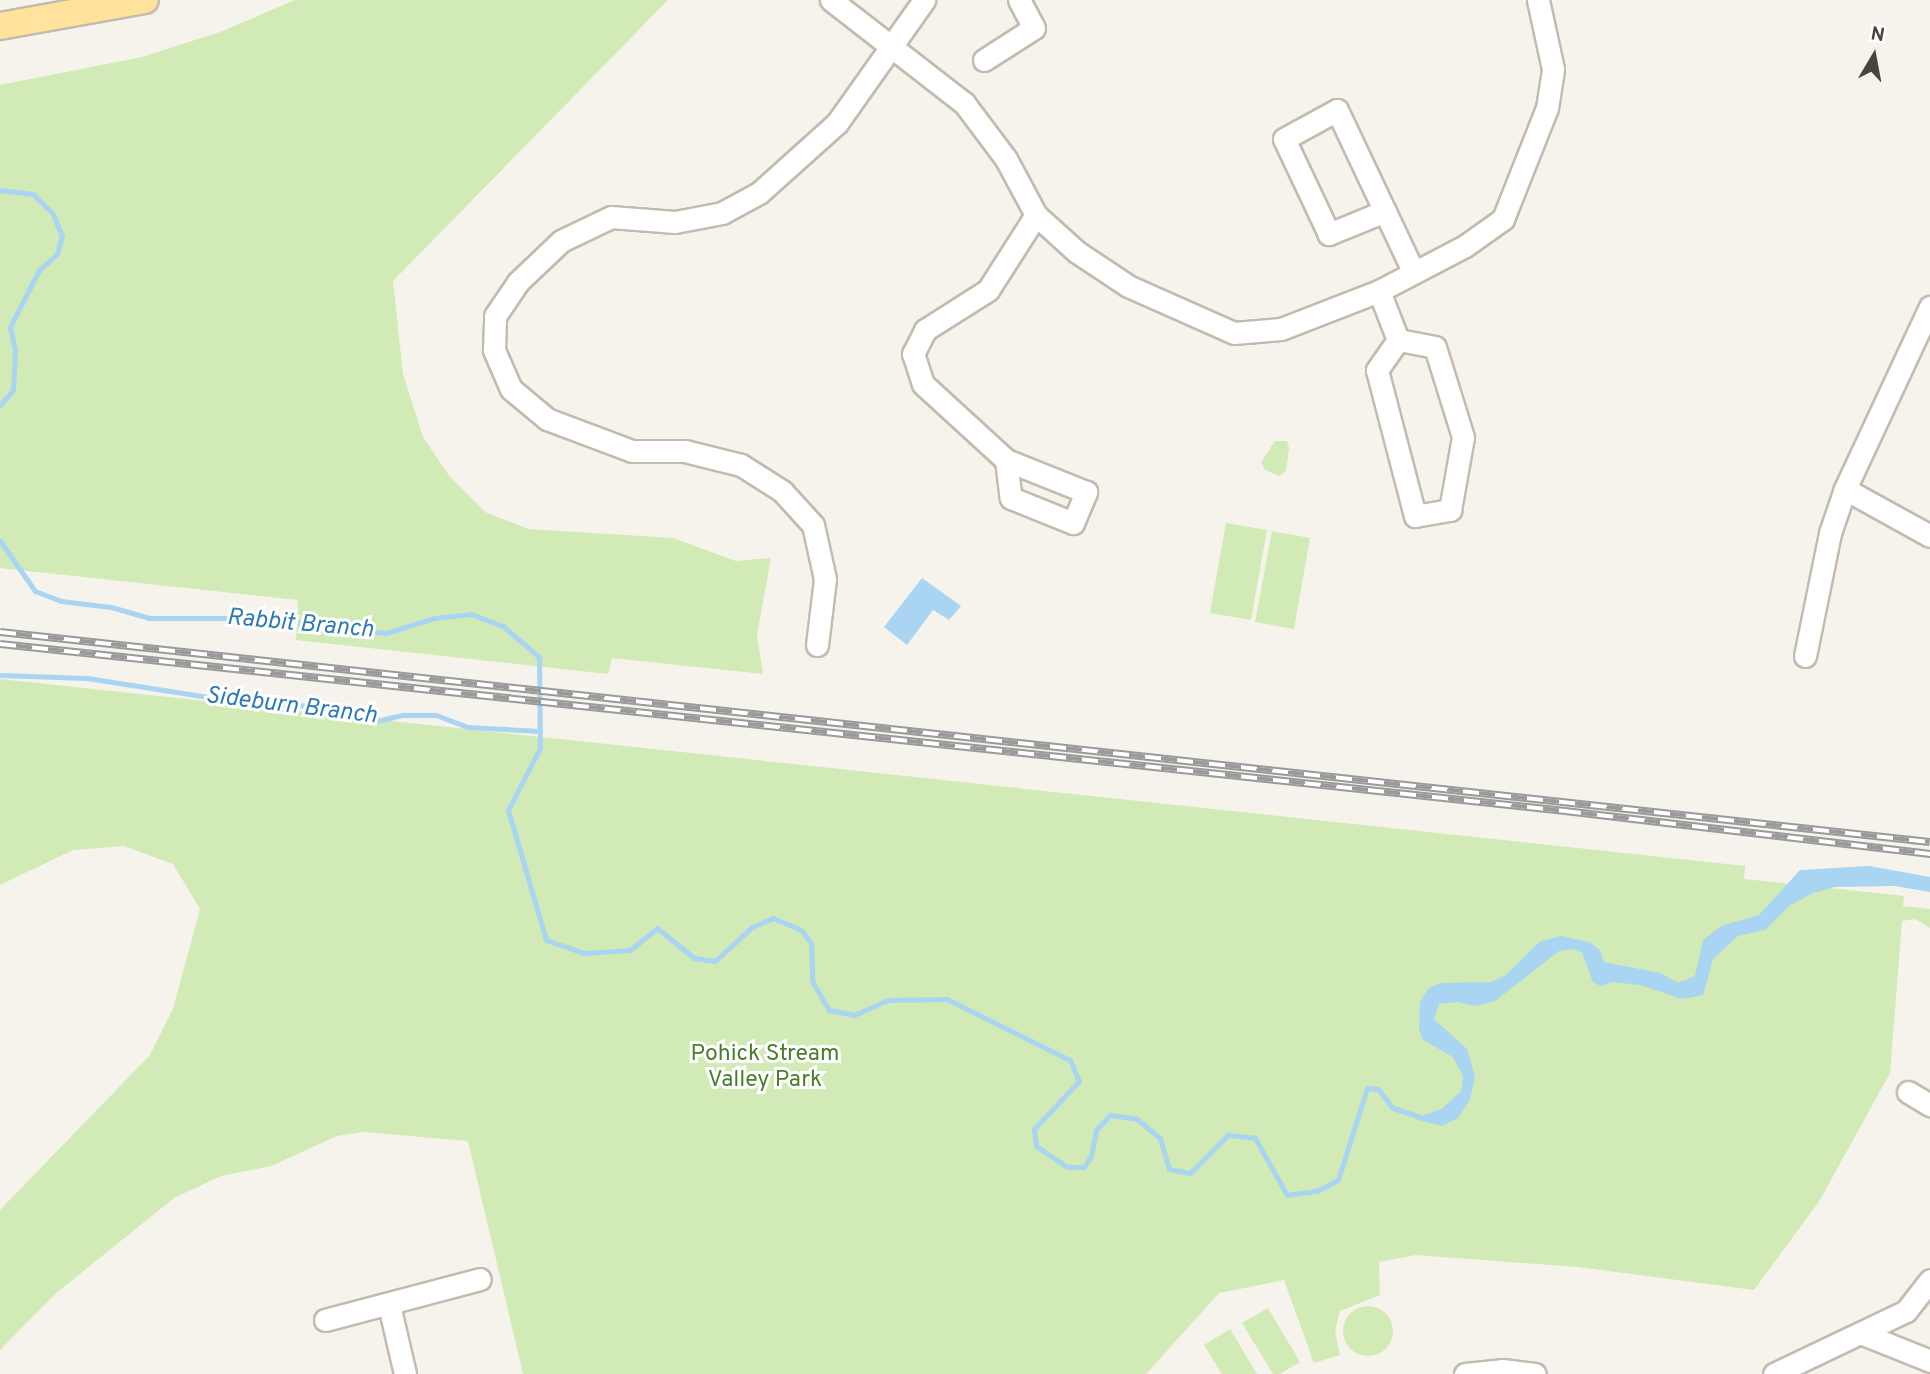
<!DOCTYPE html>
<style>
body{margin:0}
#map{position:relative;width:1930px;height:1374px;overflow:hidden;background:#f6f3ec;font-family:Overpass,sans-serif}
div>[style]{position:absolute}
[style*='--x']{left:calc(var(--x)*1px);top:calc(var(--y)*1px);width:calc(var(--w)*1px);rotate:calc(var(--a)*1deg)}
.green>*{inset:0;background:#d2eab5}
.round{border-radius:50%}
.water>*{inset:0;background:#a9d4f2}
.stream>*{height:5px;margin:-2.5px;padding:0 2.5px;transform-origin:2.5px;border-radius:2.5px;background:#a9d4f2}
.roads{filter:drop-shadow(2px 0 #c2bbae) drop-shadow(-2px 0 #c2bbae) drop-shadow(0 2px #c2bbae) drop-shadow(0 -2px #c2bbae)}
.minor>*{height:21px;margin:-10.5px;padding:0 10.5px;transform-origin:10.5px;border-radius:10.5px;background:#fff}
.major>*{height:26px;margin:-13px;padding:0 13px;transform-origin:13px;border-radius:13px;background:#ffe39c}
.rail>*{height:8px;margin-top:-4px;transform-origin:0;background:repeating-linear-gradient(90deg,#fff 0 16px,#9a9a9a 0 32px);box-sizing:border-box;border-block:2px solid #9a9a9a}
span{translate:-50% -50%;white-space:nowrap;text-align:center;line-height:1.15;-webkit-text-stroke:6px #fff;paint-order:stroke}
.park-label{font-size:23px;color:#4a7f2a}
.water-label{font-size:24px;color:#2e7ab2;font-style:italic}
.north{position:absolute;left:1839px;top:21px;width:70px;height:70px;-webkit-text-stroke:5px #fff;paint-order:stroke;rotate:10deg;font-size:19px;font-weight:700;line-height:28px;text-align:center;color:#4b4439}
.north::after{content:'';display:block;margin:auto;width:24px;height:32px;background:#4b4439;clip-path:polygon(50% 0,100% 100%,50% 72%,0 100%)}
</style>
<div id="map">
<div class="green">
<div style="clip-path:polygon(295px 0,668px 0,393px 281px,403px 374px,423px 437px,450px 477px,485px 512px,528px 529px,673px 538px,736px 561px,771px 558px,757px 635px,763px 674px,612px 658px,608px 674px,296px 640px,298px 600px,0 568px,0 85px,142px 57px,220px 32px)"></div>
<div style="clip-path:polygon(1275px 441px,1287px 441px,1289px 448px,1286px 471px,1280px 476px,1265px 470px,1261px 462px)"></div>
<div style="clip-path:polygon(1226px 523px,1267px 530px,1251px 620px,1210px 613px)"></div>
<div style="clip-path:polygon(1272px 531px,1310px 538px,1294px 629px,1255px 622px)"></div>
<div style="clip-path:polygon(0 679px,1745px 866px,1744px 879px,1904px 896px,1903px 906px,1930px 909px,1930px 928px,1915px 919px,1902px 921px,1890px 1073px,1820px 1200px,1754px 1290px,1578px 1267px,1416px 1255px,1379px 1262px,1380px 1295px,1340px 1311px,1335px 1331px,1340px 1355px,1314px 1363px,1284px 1280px,1219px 1293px,1146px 1374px,523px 1374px,468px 1141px,363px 1132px,337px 1136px,271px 1166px,221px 1176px,174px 1198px,55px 1294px,0 1350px,0 1210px,150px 1055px,173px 1009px,200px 909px,173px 864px,124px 846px,73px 850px,0 885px)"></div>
<div class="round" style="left:1343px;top:1306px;width:50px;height:50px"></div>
<div style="clip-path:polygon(1268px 1308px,1300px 1362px,1280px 1374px,1273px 1374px,1242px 1323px)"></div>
<div style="clip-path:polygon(1230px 1329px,1257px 1374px,1222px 1374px,1204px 1345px)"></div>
</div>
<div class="water">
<div style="clip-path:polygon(922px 578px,961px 606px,949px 620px,933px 610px,907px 645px,884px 627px)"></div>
<div style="clip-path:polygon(1869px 866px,1930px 877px,1930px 892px,1895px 886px,1835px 887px,1813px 893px,1789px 906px,1765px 930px,1738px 936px,1713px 959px,1703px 995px,1682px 999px,1640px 985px,1612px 982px,1601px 986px,1593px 982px,1582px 953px,1573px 949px,1559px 951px,1495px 1001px,1475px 1006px,1457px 1002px,1439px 1004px,1434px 1019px,1467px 1049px,1475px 1077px,1470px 1100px,1458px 1118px,1442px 1126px,1415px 1119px,1443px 1108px,1461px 1091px,1463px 1076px,1453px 1057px,1423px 1040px,1419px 1029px,1420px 1002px,1428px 989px,1440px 983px,1491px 982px,1506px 975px,1539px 942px,1561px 936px,1589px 942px,1600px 950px,1604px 962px,1660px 973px,1678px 983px,1695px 976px,1703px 940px,1721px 926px,1759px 915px,1800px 870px)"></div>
</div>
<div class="stream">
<div style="--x:0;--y:190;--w:33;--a:7"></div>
<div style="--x:33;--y:194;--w:28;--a:45"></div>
<div style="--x:53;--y:214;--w:24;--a:68"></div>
<div style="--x:62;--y:236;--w:19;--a:106"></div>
<div style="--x:57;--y:254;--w:24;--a:138"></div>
<div style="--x:39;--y:270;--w:64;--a:117"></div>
<div style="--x:10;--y:327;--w:24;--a:78"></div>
<div style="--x:15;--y:350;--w:40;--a:92.9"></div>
<div style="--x:13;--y:390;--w:20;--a:131"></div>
<div style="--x:0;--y:541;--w:61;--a:55"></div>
<div style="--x:35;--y:591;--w:28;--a:21"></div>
<div style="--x:61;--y:601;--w:50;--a:6.8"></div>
<div style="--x:111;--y:607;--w:40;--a:16"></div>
<div style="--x:149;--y:618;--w:107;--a:0"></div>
<div style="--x:256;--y:618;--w:131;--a:6.6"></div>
<div style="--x:386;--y:633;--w:50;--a:-17.4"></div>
<div style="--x:434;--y:618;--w:37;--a:-6"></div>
<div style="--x:471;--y:614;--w:34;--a:21"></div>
<div style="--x:503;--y:626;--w:48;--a:40.7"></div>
<div style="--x:539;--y:657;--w:91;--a:89.4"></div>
<div style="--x:540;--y:748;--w:70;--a:117.3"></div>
<div style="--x:508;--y:810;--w:135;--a:73.7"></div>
<div style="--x:546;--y:940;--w:39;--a:19"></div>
<div style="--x:583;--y:953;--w:47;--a:-3.7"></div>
<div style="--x:630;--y:950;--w:35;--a:-39"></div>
<div style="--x:657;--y:928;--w:48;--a:39"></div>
<div style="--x:694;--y:958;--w:21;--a:8"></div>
<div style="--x:715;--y:961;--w:50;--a:-42.6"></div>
<div style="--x:752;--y:927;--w:23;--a:-23"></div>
<div style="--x:773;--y:918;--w:30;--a:23"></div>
<div style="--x:801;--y:930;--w:16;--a:52"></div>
<div style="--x:811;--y:943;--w:38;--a:88"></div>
<div style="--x:812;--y:981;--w:34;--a:60"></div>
<div style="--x:829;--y:1010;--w:25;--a:11"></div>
<div style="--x:854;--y:1015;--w:37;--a:-24"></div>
<div style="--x:888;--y:1000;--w:59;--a:-1"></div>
<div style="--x:947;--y:999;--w:137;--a:26.4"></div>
<div style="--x:1070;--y:1060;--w:23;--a:67"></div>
<div style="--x:1079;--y:1081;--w:66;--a:133.2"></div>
<div style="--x:1034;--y:1129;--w:17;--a:83"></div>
<div style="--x:1036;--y:1146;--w:37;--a:34"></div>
<div style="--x:1067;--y:1167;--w:17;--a:0"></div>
<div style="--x:1084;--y:1167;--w:13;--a:-58"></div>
<div style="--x:1091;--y:1156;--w:26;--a:-79"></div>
<div style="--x:1096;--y:1130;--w:21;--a:-47"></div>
<div style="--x:1110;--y:1115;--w:27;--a:8"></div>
<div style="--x:1137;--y:1119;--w:30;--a:40"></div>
<div style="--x:1160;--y:1138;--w:32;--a:74"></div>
<div style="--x:1169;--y:1169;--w:21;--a:11"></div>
<div style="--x:1190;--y:1173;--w:54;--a:-45"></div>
<div style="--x:1228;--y:1135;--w:27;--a:6"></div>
<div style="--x:1255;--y:1138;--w:65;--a:60.7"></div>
<div style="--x:1287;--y:1195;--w:30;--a:-8"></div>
<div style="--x:1317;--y:1191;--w:24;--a:-28"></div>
<div style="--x:1338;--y:1180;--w:96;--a:-72.5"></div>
<div style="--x:1367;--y:1088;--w:11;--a:5"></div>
<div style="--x:1378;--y:1089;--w:24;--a:52"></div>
<div style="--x:1393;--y:1108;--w:32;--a:18"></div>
<div style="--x:0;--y:675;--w:87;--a:2"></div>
<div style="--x:87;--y:678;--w:142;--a:8.9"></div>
<div style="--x:227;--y:700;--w:84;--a:4.1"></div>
<div style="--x:311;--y:706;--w:67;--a:13"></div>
<div style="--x:376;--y:721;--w:28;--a:-13"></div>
<div style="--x:403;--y:715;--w:33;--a:0"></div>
<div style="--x:436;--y:715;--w:34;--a:21"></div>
<div style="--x:468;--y:727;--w:72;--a:3.2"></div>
</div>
<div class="roads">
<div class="minor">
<div style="--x:831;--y:0;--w:168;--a:37.8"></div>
<div style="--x:964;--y:103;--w:70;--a:53.1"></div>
<div style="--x:1006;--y:159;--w:64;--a:61.8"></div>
<div style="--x:1036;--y:215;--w:55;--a:42.1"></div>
<div style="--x:1077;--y:252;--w:61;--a:33.7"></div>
<div style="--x:1128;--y:286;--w:116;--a:23.9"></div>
<div style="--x:1234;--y:333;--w:47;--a:-4.9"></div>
<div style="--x:1281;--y:329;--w:105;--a:-21.2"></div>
<div style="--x:1379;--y:291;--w:97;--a:-27.6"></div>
<div style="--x:1465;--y:246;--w:47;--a:-35.4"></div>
<div style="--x:1503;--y:219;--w:119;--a:-68.4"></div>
<div style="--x:1547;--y:108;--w:39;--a:-81"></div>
<div style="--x:1553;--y:69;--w:71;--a:-102.3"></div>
<div style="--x:984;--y:60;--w:59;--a:-32.6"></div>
<div style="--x:1034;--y:28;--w:32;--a:-118"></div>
<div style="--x:1385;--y:211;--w:61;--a:157.7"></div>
<div style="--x:1329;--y:234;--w:105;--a:-115.3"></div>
<div style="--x:1284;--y:139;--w:60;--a:-28.7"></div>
<div style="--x:1337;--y:110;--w:178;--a:64.7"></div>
<div style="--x:1379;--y:291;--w:53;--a:68.8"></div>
<div style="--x:1398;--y:340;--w:37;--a:125"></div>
<div style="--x:1377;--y:370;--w:151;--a:75.4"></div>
<div style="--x:1415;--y:516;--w:36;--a:-10"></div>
<div style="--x:1450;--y:510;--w:74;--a:-79.9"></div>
<div style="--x:1463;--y:437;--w:94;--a:-107.3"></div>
<div style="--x:1435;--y:347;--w:38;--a:-169"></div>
<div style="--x:1006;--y:460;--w:38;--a:83"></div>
<div style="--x:1011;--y:498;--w:67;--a:22"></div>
<div style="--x:1073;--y:523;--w:34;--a:-67"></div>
<div style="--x:1086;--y:492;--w:86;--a:-158.2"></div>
<div style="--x:1006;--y:460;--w:113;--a:-137.5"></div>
<div style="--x:923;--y:384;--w:32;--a:-108"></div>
<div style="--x:913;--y:354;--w:27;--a:-63"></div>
<div style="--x:925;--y:330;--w:75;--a:-32.4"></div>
<div style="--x:988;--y:290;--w:89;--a:-57.4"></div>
<div style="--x:1845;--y:489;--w:97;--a:28.9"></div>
<div style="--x:817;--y:645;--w:66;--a:-83.1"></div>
<div style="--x:825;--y:579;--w:55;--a:-102.5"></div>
<div style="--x:813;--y:525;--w:46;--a:-132.4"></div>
<div style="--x:782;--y:491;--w:49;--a:-147.6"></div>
<div style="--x:741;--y:465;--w:58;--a:-166"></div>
<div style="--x:685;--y:451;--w:53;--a:180"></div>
<div style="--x:632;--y:451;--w:91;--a:-159.4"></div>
<div style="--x:547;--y:419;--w:47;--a:-140.2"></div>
<div style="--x:511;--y:389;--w:43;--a:-113.6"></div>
<div style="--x:494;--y:350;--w:34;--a:-88"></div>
<div style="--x:495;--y:316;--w:41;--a:-55.9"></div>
<div style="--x:518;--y:282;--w:59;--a:-43.6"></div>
<div style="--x:561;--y:241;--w:55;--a:-25.6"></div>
<div style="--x:611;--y:217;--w:64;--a:4.5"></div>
<div style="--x:675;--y:222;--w:48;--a:-10.8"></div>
<div style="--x:722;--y:213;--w:42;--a:-28.4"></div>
<div style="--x:759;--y:193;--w:105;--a:-41.9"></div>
<div style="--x:837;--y:123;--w:151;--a:-54.7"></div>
<div style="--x:1805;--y:656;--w:126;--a:-78.5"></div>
<div style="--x:1830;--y:533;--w:46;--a:-71.2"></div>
<div style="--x:1845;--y:489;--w:201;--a:-65"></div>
<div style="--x:1908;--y:1092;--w:26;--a:31"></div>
<div style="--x:389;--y:1305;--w:71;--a:76.9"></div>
<div style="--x:325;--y:1320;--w:160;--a:-14.8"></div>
<div style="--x:1863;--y:1334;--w:72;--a:21.9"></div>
<div style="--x:1465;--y:1374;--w:37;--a:-6"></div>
<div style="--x:1502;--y:1370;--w:33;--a:7"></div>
<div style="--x:1774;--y:1374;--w:146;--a:-25.5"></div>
<div style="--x:1906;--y:1311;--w:39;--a:-52"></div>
</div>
<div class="major">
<div style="--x:0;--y:26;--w:147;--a:-10.2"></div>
</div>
</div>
<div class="rail">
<div style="--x:0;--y:632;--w:1941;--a:6.21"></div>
<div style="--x:0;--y:644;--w:1574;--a:6.09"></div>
<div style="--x:1565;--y:811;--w:368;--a:6.7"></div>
</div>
<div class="park-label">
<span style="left:765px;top:1068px">Pohick Stream<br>Valley Park</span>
</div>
<div class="water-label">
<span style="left:300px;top:625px;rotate:5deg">Rabbit Branch</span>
<span style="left:291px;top:707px;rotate:7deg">Sideburn Branch</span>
</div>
<div class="north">N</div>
</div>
